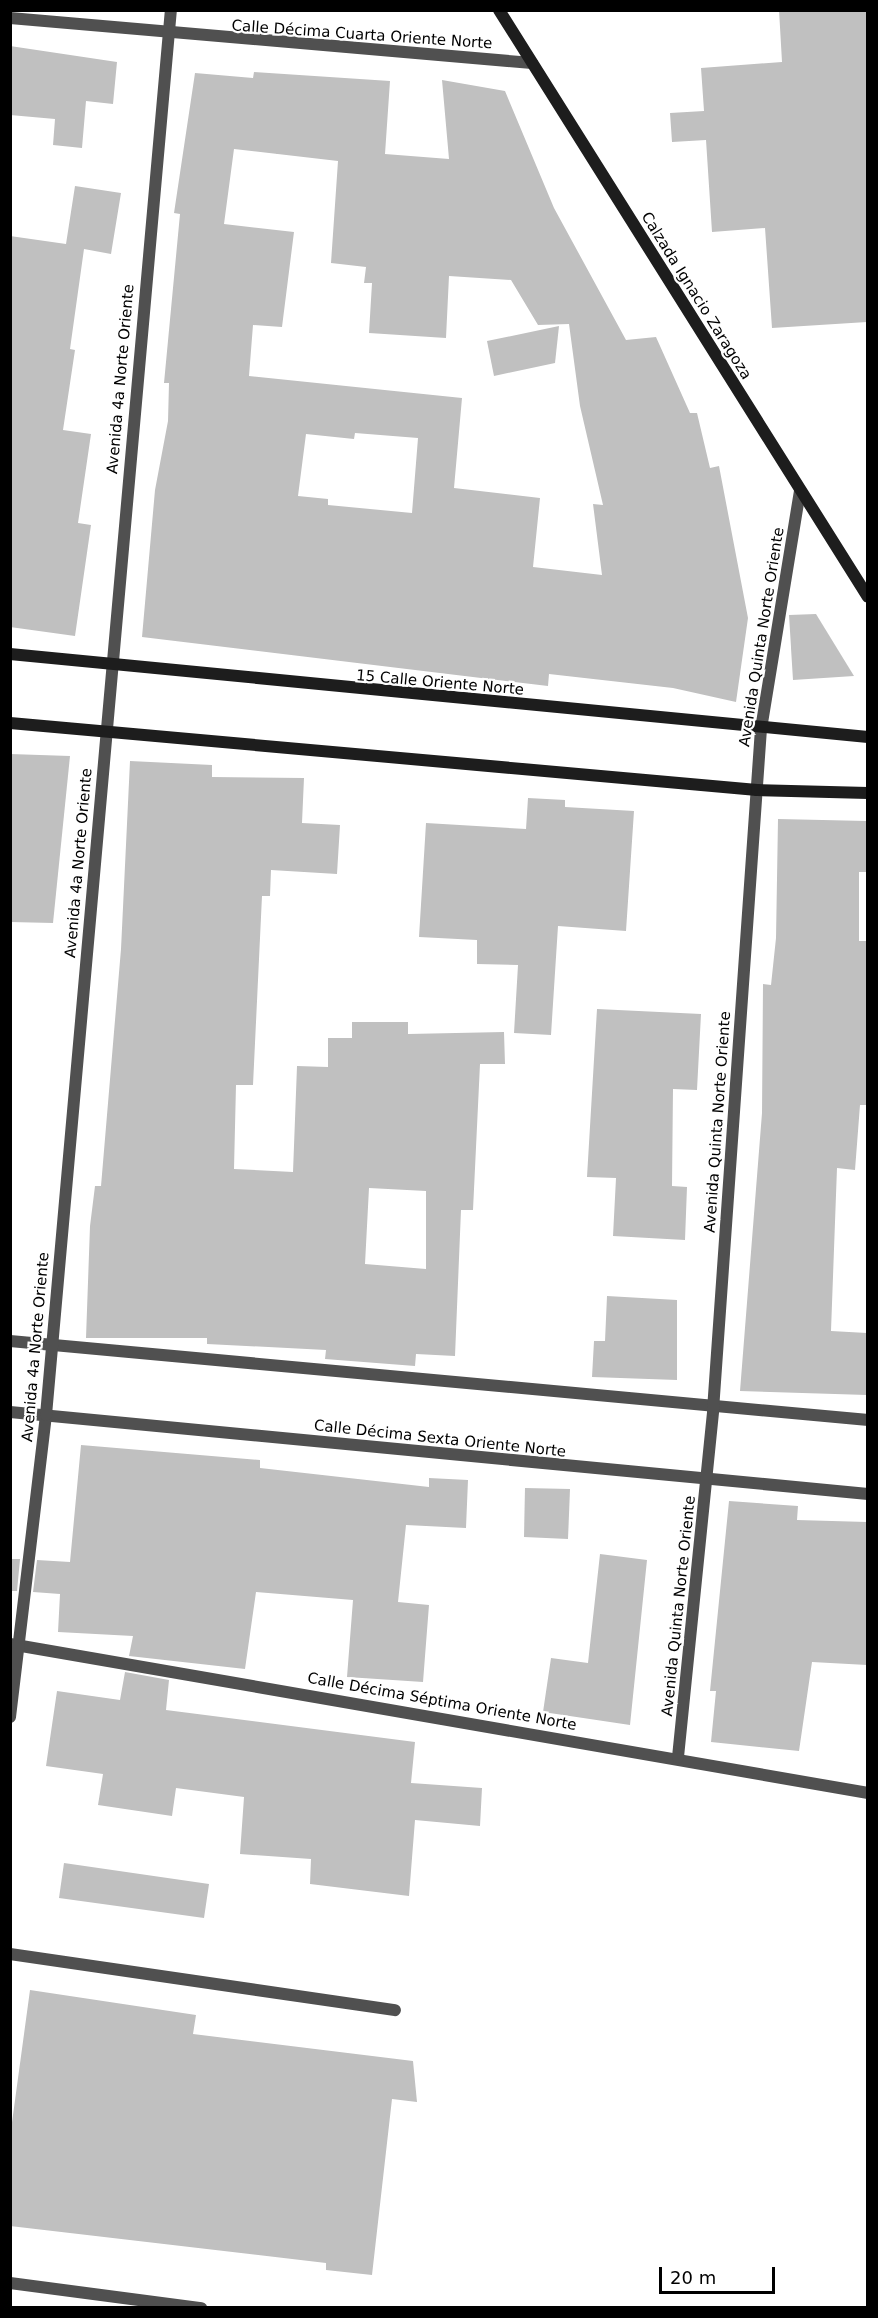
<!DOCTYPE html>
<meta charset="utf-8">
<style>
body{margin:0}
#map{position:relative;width:878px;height:2318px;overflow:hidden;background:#fff;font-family:"DejaVu Sans",sans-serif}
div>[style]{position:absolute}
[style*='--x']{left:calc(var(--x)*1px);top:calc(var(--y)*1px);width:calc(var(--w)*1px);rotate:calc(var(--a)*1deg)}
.building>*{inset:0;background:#c0c0c0}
.lane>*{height:12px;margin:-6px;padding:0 6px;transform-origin:6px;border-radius:6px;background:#505050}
.street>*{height:12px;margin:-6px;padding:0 6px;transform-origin:6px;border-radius:6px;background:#505050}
.secondary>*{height:12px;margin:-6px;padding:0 6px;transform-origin:6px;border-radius:6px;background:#1d1d1d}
span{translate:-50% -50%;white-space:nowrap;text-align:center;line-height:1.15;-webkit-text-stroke:4.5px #fff;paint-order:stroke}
.street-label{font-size:15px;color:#000}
.frame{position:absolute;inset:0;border:12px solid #000;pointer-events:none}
.scale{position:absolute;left:659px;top:2267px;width:116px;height:27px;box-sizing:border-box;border:3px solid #000;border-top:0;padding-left:8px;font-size:18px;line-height:21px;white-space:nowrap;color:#000;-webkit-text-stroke:4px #fff;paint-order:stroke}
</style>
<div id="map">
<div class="building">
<div style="clip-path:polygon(779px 10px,867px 10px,867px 322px,772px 328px,765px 228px,712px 232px,706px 140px,672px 142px,670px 113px,704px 111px,701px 68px,782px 62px)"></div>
<div style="clip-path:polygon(10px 46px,117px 62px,113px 104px,86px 101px,82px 148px,53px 145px,55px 119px,10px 115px)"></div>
<div style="clip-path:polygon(evenodd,254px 72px,390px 81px,385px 154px,449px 159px,442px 80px,505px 91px,554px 208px,626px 340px,656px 337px,690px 413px,697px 413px,710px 468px,719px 466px,748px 618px,736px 702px,673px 688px,549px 674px,548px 686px,142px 637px,155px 490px,168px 421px,169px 383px,164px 383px,180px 214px,174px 213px,195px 73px,253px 78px,254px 72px,234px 149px,338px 161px,331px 263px,366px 267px,364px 283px,372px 283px,369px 333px,446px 338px,449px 276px,511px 280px,538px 325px,569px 324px,580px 406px,603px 505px,593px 504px,602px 575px,533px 567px,540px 498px,454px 488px,462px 398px,249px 376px,253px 325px,282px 327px,294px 232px,224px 224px,234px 149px,254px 72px,355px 433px,418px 438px,412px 513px,328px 505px,328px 499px,298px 496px,306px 434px,354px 439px,355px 433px)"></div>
<div style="clip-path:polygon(75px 186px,121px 193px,111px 254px,84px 249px,70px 349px,75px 350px,63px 430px,91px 434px,78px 523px,91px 525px,75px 636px,10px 627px,10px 236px,66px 244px)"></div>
<div style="clip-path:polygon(559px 326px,555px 363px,494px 376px,487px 341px)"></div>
<div style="clip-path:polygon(816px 614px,854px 676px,793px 680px,789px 615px)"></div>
<div style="clip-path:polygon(10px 754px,70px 756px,53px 923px,10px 922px)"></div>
<div style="clip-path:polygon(evenodd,130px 761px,212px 765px,212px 777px,304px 778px,302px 823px,340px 825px,337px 874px,271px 870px,270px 896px,262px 896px,253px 1085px,236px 1085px,234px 1169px,293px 1172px,297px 1066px,328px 1067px,328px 1038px,352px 1038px,352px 1022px,408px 1022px,408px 1034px,504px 1032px,505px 1064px,480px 1064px,473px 1210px,461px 1210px,455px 1356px,416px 1354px,415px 1366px,325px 1359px,326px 1350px,207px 1344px,207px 1338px,86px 1338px,90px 1226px,95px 1186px,101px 1186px,121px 949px,130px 761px,369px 1188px,426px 1191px,426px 1269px,365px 1264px,369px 1188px)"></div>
<div style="clip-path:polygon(528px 798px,565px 800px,565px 807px,634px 811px,626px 931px,558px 926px,551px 1035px,514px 1033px,518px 965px,477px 964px,477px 940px,419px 937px,426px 823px,526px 829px)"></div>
<div style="clip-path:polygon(778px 819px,867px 821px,867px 872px,859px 872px,859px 941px,867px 941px,867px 1105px,860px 1105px,855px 1170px,837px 1168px,831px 1331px,867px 1333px,867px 1395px,740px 1391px,762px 1113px,763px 984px,771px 985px,776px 938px)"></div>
<div style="clip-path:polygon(597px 1009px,701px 1014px,697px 1090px,673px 1089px,672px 1186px,687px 1187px,685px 1240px,613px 1236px,616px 1178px,587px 1177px)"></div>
<div style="clip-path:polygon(607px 1296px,677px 1300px,677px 1380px,592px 1377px,594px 1341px,605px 1341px)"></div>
<div style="clip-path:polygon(81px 1445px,260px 1460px,260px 1468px,429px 1487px,429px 1478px,468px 1480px,466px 1528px,406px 1525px,398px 1602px,429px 1605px,423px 1682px,347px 1677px,353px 1600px,256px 1592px,245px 1669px,129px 1656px,133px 1636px,58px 1632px,60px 1594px,33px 1592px,37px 1560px,70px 1562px)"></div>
<div style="clip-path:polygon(525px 1488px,570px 1489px,568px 1539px,524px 1537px)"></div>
<div style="clip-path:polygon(729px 1501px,798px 1506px,797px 1520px,867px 1522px,867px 1665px,812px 1662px,799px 1751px,711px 1742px,716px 1691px,710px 1691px)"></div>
<div style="clip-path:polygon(600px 1554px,647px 1560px,630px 1725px,543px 1712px,551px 1658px,588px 1663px)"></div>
<div style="clip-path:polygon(10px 1559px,20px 1559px,17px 1591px,10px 1591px)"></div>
<div style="clip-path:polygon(125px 1672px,169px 1680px,166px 1710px,415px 1742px,411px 1783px,482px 1788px,480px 1826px,415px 1820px,409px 1896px,310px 1884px,311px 1859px,240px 1854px,244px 1797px,176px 1788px,172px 1816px,98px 1805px,103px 1774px,46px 1766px,57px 1691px,120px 1700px)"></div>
<div style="clip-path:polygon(64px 1863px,209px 1884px,204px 1918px,59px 1898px)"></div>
<div style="clip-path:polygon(30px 1990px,196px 2015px,193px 2034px,413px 2061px,417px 2102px,392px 2099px,372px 2275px,326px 2270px,326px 2263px,10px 2226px,10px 2137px)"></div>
</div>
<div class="lane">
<div style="--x:10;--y:1954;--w:389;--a:8.3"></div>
<div style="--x:10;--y:2283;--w:193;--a:7.5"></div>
</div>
<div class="street">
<div style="--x:10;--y:18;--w:524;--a:4.93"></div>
<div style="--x:10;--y:1341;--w:862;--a:5.26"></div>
<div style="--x:10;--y:1412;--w:862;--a:5.46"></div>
<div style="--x:10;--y:1644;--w:871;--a:9.85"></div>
<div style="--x:10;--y:1717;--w:304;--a:-83.2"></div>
<div style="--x:46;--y:1415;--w:1411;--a:-84.92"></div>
<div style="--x:678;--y:1757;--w:349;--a:-84.2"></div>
<div style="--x:713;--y:1410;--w:683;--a:-85.97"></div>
<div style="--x:761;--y:729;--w:242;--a:-80.7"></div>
</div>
<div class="secondary">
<div style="--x:499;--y:10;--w:693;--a:57.85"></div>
<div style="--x:10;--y:654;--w:862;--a:5.53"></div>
<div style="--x:10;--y:723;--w:750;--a:5.13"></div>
<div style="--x:757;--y:790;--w:111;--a:1.5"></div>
</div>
<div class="street-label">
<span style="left:362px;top:35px;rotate:4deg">Calle Décima Cuarta Oriente Norte</span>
<span style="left:696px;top:296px;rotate:58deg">Calzada Ignacio Zaragoza</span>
<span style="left:121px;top:379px;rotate:-85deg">Avenida 4a Norte Oriente</span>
<span style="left:762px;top:637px;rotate:-81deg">Avenida Quinta Norte Oriente</span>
<span style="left:440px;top:683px;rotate:5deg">15 Calle Oriente Norte</span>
<span style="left:79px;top:863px;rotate:-85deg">Avenida 4a Norte Oriente</span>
<span style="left:718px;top:1122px;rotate:-86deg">Avenida Quinta Norte Oriente</span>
<span style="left:36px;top:1347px;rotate:-85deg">Avenida 4a Norte Oriente</span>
<span style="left:440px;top:1439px;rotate:6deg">Calle Décima Sexta Oriente Norte</span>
<span style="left:679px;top:1606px;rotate:-84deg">Avenida Quinta Norte Oriente</span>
<span style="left:442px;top:1702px;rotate:10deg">Calle Décima Séptima Oriente Norte</span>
</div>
<div class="frame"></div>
<div class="scale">20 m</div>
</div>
